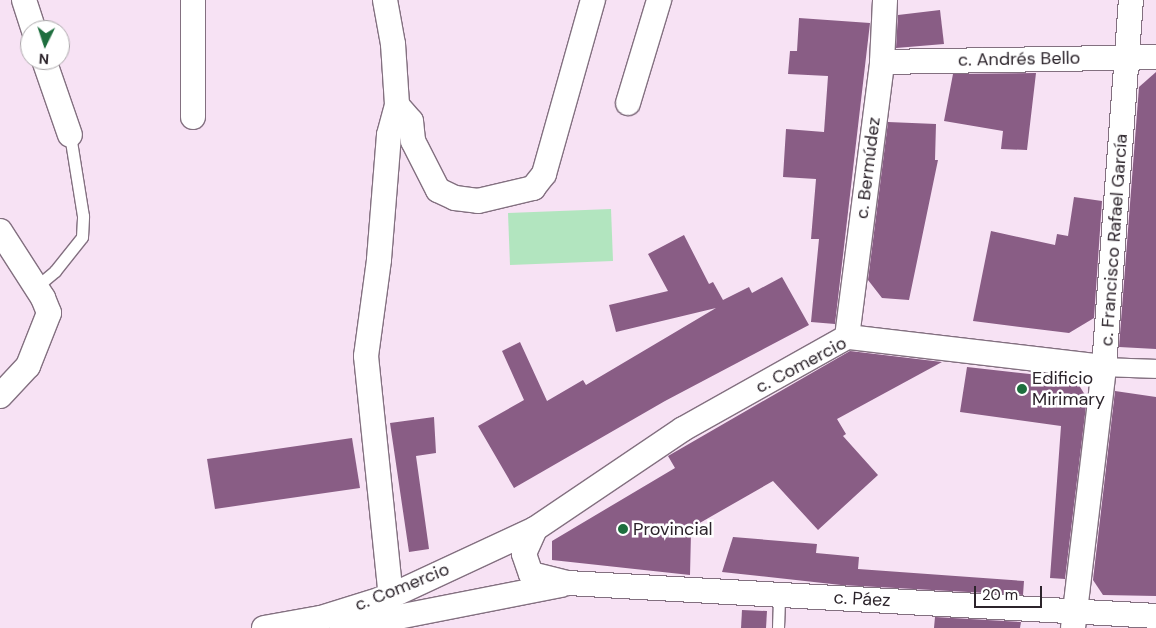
<!DOCTYPE html>
<meta charset="utf-8">
<style>
body{margin:0}
#map{position:relative;width:1156px;height:628px;overflow:hidden;background:#f7e2f4;font-family:"DM Sans",sans-serif}
div>[style]{position:absolute}
[style*='--x']{left:calc(var(--x)*1px);top:calc(var(--y)*1px);width:calc(var(--w)*1px);rotate:calc(var(--a)*1deg)}
.green>*{inset:0;background:#b2e5bf}
.building>*{inset:0;background:#895d85}
.roads{filter:drop-shadow(1px 0 #837080) drop-shadow(-1px 0 #837080) drop-shadow(0 1px #837080) drop-shadow(0 -1px #837080)}
.service>*{height:11px;margin:-5.5px;padding:0 5.5px;transform-origin:5.5px;border-radius:5.5px;background:#fff}
.pedestrian>*{height:18px;margin:-9px;padding:0 9px;transform-origin:9px;border-radius:9px;background:#fff}
.minor>*{height:24px;margin:-12px;padding:0 12px;transform-origin:12px;border-radius:12px;background:#fff}
.dots>*{width:14px;height:14px;translate:-50% -50%;box-sizing:border-box;border:2px solid #fff;border-radius:50%}
span{translate:-50% -50%;white-space:nowrap;text-align:center;line-height:1.15;-webkit-text-stroke:5px #fff;paint-order:stroke}
.street-label{font-size:18px;color:#2c242b}
.poi-label{font-size:18px;color:#2c242b}
.left{translate:0 -50%;text-align:left}
.north{position:absolute;left:20px;top:20px;width:50px;height:50px;box-sizing:border-box;background:#fff;border:1px solid #aba7aa;border-radius:50%;rotate:184deg;font-size:14px;font-weight:700;line-height:20px;text-align:center;color:#2c242b}
.north::after{content:'';display:block;margin:auto;width:18px;height:22px;background:#1e6e3e;clip-path:polygon(50% 0,100% 100%,50% 72%,0 100%)}
.scale{position:absolute;left:974px;top:586px;width:68px;height:22px;box-sizing:border-box;border:2px solid #2c242b;border-top:0;padding-left:6px;font-size:15px;line-height:18px;white-space:nowrap;color:#2c242b;-webkit-text-stroke:4px #fff;paint-order:stroke}
</style>
<div id="map">
<div class="green">
<div style="clip-path:polygon(611px 209px,613px 261px,510px 265px,508px 213px)"></div>
</div>
<div class="building">
<div style="clip-path:polygon(940px 10px,944px 44px,896px 48px,898px 15px)"></div>
<div style="clip-path:polygon(799px 18px,870px 23px,835px 324px,811px 322px,819px 239px,811px 239px,816px 179px,783px 177px,786px 129px,824px 132px,828px 76px,788px 74px,790px 51px,797px 51px)"></div>
<div style="clip-path:polygon(1156px 72px,1156px 349px,1119px 347px,1139px 87px)"></div>
<div style="clip-path:polygon(1036px 73px,1027px 150px,1001px 149px,1003px 131px,944px 121px,953px 74px)"></div>
<div style="clip-path:polygon(888px 122px,936px 124px,935px 160px,938px 160px,909px 300px,882px 298px,868px 280px)"></div>
<div style="clip-path:polygon(1074px 197px,1102px 201px,1094px 318px,1069px 333px,973px 321px,991px 231px,1055px 245px,1057px 234px,1068px 236px)"></div>
<div style="clip-path:polygon(684px 235px,709px 284px,713px 282px,723px 300px,749px 287px,752px 293px,782px 277px,809px 325px,665px 401px,514px 488px,478px 426px,524px 400px,502px 351px,520px 342px,547px 401px,583px 380px,586px 385px,716px 308px,616px 332px,609px 305px,668px 291px,648px 254px)"></div>
<div style="clip-path:polygon(850px 351px,942px 362px,837px 419px,846px 434px,843px 436px,878px 475px,818px 530px,773px 481px,684px 532px,691px 533px,690px 575px,552px 560px,552px 541px,675px 468px,668px 456px)"></div>
<div style="clip-path:polygon(967px 367px,1075px 379px,1087px 398px,1065px 579px,1050px 578px,1061px 426px,960px 412px)"></div>
<div style="clip-path:polygon(1115px 391px,1156px 397px,1156px 596px,1103px 595px,1093px 580px)"></div>
<div style="clip-path:polygon(434px 417px,436px 453px,416px 456px,429px 549px,409px 552px,390px 423px)"></div>
<div style="clip-path:polygon(352px 438px,360px 488px,215px 509px,207px 459px)"></div>
<div style="clip-path:polygon(733px 537px,817px 544px,816px 553px,859px 557px,858px 569px,1024px 581px,1023px 595px,841px 585px,722px 572px)"></div>
<div style="clip-path:polygon(742px 610px,767px 611px,766px 628px,741px 628px)"></div>
<div style="clip-path:polygon(935px 617px,1021px 622px,1020px 628px,934px 628px)"></div>
</div>
<div class="roads">
<div class="service">
<div style="--x:36;--y:287;--w:25;--a:-40"></div>
<div style="--x:55;--y:271;--w:43;--a:-51.5"></div>
<div style="--x:82;--y:237;--w:21;--a:-87"></div>
<div style="--x:83;--y:216;--w:82;--a:-99.1"></div>
<div style="--x:778;--y:628;--w:33;--a:-88"></div>
</div>
<div class="pedestrian">
<div style="--x:1104;--y:367;--w:52;--a:2.2"></div>
</div>
<div class="minor">
<div style="--x:24;--y:0;--w:32;--a:72"></div>
<div style="--x:193;--y:0;--w:117;--a:90"></div>
<div style="--x:385;--y:0;--w:45;--a:79.7"></div>
<div style="--x:393;--y:44;--w:61;--a:86.2"></div>
<div style="--x:397;--y:105;--w:31;--a:105"></div>
<div style="--x:389;--y:135;--w:125;--a:94.6"></div>
<div style="--x:379;--y:260;--w:97;--a:97.7"></div>
<div style="--x:366;--y:356;--w:241;--a:84.1"></div>
<div style="--x:44;--y:60;--w:79;--a:70.9"></div>
<div style="--x:882;--y:62;--w:274;--a:-1"></div>
<div style="--x:628;--y:103;--w:108;--a:-73.2"></div>
<div style="--x:397;--y:105;--w:21;--a:49"></div>
<div style="--x:411;--y:121;--w:20;--a:84"></div>
<div style="--x:413;--y:141;--w:55;--a:63"></div>
<div style="--x:438;--y:190;--w:19;--a:25"></div>
<div style="--x:455;--y:198;--w:23;--a:7"></div>
<div style="--x:478;--y:201;--w:57;--a:-13.3"></div>
<div style="--x:533;--y:188;--w:18;--a:-52"></div>
<div style="--x:544;--y:174;--w:181;--a:-74.3"></div>
<div style="--x:0;--y:231;--w:80;--a:57.3"></div>
<div style="--x:43;--y:298;--w:16;--a:68"></div>
<div style="--x:49;--y:313;--w:57;--a:111.6"></div>
<div style="--x:28;--y:366;--w:41;--a:133"></div>
<div style="--x:847;--y:337;--w:277;--a:-82.7"></div>
<div style="--x:882;--y:62;--w:62;--a:-87.2"></div>
<div style="--x:1104;--y:367;--w:259;--a:-173.3"></div>
<div style="--x:847;--y:337;--w:188;--a:150.7"></div>
<div style="--x:683;--y:429;--w:179;--a:146"></div>
<div style="--x:535;--y:529;--w:27;--a:114"></div>
<div style="--x:524;--y:554;--w:21;--a:71"></div>
<div style="--x:531;--y:574;--w:38;--a:14"></div>
<div style="--x:568;--y:583;--w:589;--a:3.21"></div>
<div style="--x:264;--y:628;--w:58;--a:-10"></div>
<div style="--x:321;--y:618;--w:73;--a:-17.4"></div>
<div style="--x:391;--y:596;--w:159;--a:-25"></div>
<div style="--x:342;--y:628;--w:223;--a:-11.1"></div>
<div style="--x:1073;--y:628;--w:263;--a:-83.2"></div>
<div style="--x:1104;--y:367;--w:368;--a:-85.8"></div>
</div>
</div>
<div class="dots">
<div style="left:1022px;top:389px;background:#1e6e3e"></div>
<div style="left:623px;top:529px;background:#1e6e3e"></div>
</div>
<div class="street-label">
<span style="left:1019px;top:59px;rotate:-1deg">c. Andrés Bello</span>
<span style="left:868px;top:168px;rotate:-83deg">c. Bermúdez</span>
<span style="left:1114px;top:240px;rotate:-86deg">c. Francisco Rafael García</span>
<span style="left:801px;top:365px;rotate:-28deg">c. Comercio</span>
<span style="left:402px;top:587px;rotate:-22deg">c. Comercio</span>
<span style="left:862px;top:599px;rotate:3deg">c. Páez</span>
</div>
<div class="poi-label">
<span class="left" style="left:1032px;top:389px">Edificio<br>Mirimary</span>
<span class="left" style="left:633px;top:529px">Provincial</span>
</div>
<div class="north">N</div>
<div class="scale">20 m</div>
</div>
